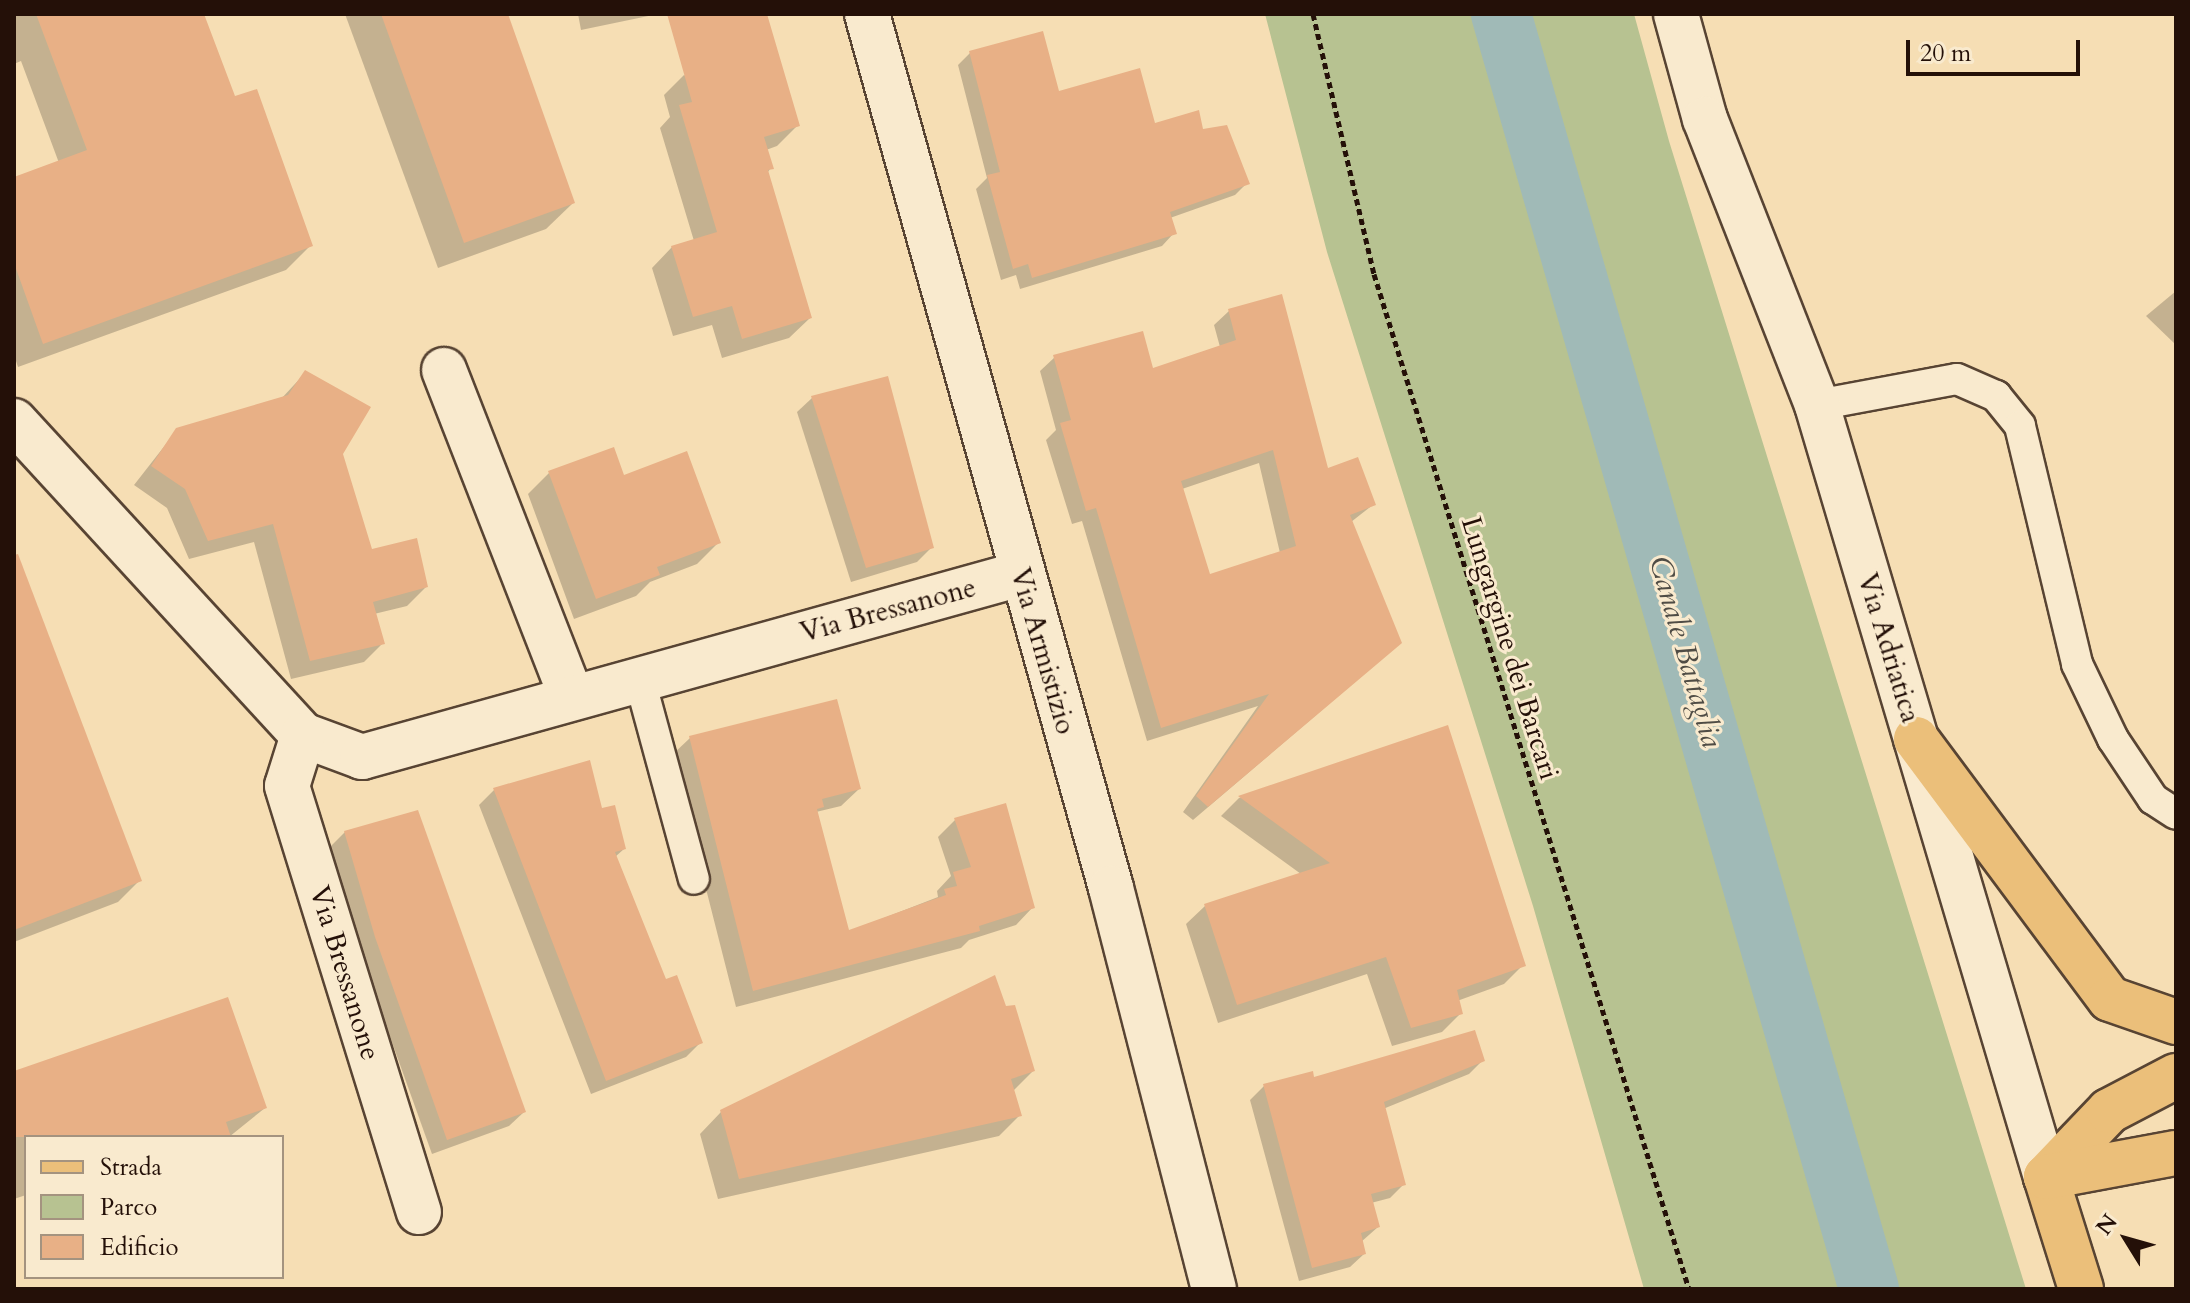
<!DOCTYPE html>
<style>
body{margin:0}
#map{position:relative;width:2190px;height:1303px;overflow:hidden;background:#f6deb4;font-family:Cardo,serif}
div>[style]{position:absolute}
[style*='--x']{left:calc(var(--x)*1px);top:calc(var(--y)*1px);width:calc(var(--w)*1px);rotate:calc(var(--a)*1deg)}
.green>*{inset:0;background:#b7c291}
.shadow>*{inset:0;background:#0003}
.canal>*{height:60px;margin:-30px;padding:0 30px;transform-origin:30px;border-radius:30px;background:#a0bab7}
.building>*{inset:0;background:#e8b086}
.path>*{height:5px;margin-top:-2.5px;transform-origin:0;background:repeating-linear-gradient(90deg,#241008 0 6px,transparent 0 10px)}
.roads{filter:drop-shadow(2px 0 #584433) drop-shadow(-2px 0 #584433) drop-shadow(0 2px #584433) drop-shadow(0 -2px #584433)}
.lane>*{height:30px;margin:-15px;padding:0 15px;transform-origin:15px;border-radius:15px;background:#f9eace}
.street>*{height:44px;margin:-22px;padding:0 22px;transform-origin:22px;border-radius:22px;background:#f9eace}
.secondary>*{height:44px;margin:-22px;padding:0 22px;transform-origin:22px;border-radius:22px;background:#f9eace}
.primary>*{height:44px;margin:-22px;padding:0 22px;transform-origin:22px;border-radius:22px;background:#ebbf7a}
.highway>*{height:44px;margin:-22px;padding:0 22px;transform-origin:22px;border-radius:22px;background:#ebbf7a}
span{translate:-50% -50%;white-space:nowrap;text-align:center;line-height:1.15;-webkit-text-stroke:6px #f9eace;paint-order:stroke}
.street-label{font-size:28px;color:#241008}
.water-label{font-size:30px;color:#4f4c45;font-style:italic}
.frame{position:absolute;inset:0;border:16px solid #241008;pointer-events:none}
.legend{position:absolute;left:24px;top:1135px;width:260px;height:144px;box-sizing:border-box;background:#f9eace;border:2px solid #a4937f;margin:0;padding:10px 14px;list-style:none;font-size:24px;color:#241008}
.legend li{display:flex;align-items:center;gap:16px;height:40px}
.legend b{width:40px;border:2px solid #a4937f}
.north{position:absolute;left:2086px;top:1199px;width:80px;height:80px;-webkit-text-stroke:6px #f9eace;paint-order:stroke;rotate:307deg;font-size:22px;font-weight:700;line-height:32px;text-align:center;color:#241008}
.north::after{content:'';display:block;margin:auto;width:28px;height:36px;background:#241008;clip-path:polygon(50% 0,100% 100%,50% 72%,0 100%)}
.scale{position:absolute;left:1906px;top:40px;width:174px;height:36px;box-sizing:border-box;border:4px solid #241008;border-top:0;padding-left:10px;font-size:24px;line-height:28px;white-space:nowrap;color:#241008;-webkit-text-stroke:6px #f9eace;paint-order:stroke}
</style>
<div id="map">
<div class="green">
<div style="clip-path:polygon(1265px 14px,1634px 14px,1669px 141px,2026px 1289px,1644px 1289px,1533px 906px,1327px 252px)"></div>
</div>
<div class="shadow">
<div style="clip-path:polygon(14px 14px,202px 14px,234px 99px,310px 246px,286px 270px,18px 367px,14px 355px,14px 179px,59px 163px,21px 61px,14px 64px)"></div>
<div style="clip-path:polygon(345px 14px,505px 14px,573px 203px,546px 229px,438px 268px)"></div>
<div style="clip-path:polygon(578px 14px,658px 14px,581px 30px)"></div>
<div style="clip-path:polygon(970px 53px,1057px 94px,1154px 125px,1201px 131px,1247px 183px,1235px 195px,1170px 218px,1174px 233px,1162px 246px,1020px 289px,1016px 275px,1001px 280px,976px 189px,987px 178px,958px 65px)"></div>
<div style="clip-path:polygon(684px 75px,797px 126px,777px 146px,766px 150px,771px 168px,767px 173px,810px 318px,789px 338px,722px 358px,712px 325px,673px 336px,652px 268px,672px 247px,694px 241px,660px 128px,670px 117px,664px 95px)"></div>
<div style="clip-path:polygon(2176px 291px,2176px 345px,2146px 316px)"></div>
<div style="clip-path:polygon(evenodd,1229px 311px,1327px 471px,1374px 504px,1351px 522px,1384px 657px,1193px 820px,1183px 812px,1258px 706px,1147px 741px,1082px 521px,1072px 524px,1046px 440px,1056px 430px,1040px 371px,1055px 357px,1152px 370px,1220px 347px,1214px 325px,1229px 311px,1259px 463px,1280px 553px,1208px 576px,1182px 489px,1259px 463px)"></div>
<div style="clip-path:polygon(306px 372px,370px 552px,426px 587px,407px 606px,374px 614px,383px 643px,364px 662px,291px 679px,254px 542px,189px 559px,167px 508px,134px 485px,177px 430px,281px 399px)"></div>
<div style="clip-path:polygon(812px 398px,932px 547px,917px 562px,851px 582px,797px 412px)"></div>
<div style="clip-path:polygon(549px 473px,623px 477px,719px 542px,697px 564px,650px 582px,636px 596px,574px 619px,528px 494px)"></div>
<div style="clip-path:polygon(14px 620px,139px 881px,118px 902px,14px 942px)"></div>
<div style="clip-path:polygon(1446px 728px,1523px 965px,1504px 984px,1457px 1001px,1461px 1013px,1442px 1032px,1392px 1046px,1367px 974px,1218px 1023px,1186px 924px,1205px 906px,1301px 874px,1221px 816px,1239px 798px)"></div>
<div style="clip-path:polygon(690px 738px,859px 789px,841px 806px,816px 812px,848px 932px,938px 897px,937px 891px,951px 876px,938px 837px,955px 820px,1033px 907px,1016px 925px,969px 940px,961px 948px,736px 1007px,672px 755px)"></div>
<div style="clip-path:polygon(589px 762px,601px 810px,624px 849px,615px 857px,664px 982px,701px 1042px,686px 1057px,591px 1094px,479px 805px,494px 790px)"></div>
<div style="clip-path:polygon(345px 832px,524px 1112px,509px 1126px,432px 1154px,360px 953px,330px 847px)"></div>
<div style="clip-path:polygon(1483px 1060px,1469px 1074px,1383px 1109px,1404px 1184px,1390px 1198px,1371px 1203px,1378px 1227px,1361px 1242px,1364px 1254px,1350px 1267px,1299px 1281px,1250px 1100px,1264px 1086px)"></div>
<div style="clip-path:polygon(1033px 1071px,1013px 1091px,1020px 1115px,999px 1136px,718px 1199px,700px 1134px,721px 1112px)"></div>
<div style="clip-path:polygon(14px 1072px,265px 1108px,229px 1137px,26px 1137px,26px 1195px,14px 1199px)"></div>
</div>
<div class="canal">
<div style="--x:1501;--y:14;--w:1327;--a:73.9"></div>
</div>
<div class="building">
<div style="clip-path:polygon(36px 14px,204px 14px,235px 96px,257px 89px,313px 246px,43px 344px,14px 263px,14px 177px,87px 150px)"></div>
<div style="clip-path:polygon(381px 14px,508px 14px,575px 203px,464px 243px)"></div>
<div style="clip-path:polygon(667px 14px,767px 14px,800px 126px,764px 137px,774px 169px,768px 170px,812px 318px,742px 339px,732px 306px,693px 317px,671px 246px,717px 232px,679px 105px,692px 102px)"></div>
<div style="clip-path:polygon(1043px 31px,1059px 91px,1140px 68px,1155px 123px,1199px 110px,1203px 129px,1227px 125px,1250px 184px,1170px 212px,1177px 234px,1032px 278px,1028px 264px,1013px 269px,987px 175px,1000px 172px,969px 51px)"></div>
<div style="clip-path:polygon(evenodd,1282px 294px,1328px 468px,1358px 457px,1376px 505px,1350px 515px,1402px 643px,1208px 807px,1196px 796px,1269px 694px,1161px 728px,1096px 508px,1086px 511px,1060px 423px,1071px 420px,1053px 355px,1143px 331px,1153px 368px,1236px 340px,1228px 309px,1282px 294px,1273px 450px,1296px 546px,1210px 574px,1181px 481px,1273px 450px)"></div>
<div style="clip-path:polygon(305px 370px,371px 407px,343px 454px,372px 549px,417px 538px,428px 587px,373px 602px,385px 644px,310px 661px,273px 524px,208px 541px,185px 489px,151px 466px,176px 428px,288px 395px)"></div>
<div style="clip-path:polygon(888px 376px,934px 548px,866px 568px,811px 396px)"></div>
<div style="clip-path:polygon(614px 447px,624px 475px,687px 451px,721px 543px,657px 567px,660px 575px,596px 599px,548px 471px)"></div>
<div style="clip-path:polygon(18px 554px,142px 881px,14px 930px,14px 555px)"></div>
<div style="clip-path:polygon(837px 699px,861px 789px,822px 799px,824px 807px,817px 809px,849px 930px,946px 895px,944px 889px,957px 886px,953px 872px,971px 867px,954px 818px,1006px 803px,1035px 908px,979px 926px,980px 931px,753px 991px,689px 736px)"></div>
<div style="clip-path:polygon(1448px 725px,1526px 966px,1457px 990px,1463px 1014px,1411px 1028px,1386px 957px,1237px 1005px,1204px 904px,1330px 863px,1238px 796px)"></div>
<div style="clip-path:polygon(590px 760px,602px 808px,615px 805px,626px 849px,615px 852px,666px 979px,677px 975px,703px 1043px,606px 1081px,493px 788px)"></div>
<div style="clip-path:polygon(418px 810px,526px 1112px,447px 1140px,375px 937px,344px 831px)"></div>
<div style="clip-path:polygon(995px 975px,1006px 1006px,1015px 1005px,1035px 1071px,1011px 1079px,1022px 1116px,739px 1179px,720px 1110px)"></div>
<div style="clip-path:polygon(228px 997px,267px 1108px,226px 1122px,231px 1137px,14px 1137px,14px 1071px)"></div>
<div style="clip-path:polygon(1475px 1030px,1485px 1061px,1384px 1102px,1406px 1185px,1371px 1194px,1380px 1227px,1361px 1233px,1366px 1254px,1312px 1268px,1263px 1084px,1313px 1071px,1314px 1077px)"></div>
</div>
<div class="path">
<div style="--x:1313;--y:14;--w:267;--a:76.8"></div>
<div style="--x:1374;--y:274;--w:1063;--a:72.76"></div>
</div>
<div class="roads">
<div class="lane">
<div style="--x:1817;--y:405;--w:142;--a:-10.5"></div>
<div style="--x:1957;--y:379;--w:43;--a:23.6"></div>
<div style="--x:1996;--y:396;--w:38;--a:51"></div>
<div style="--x:2020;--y:426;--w:245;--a:76.5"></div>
<div style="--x:2077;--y:664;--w:83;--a:64.4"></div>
<div style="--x:2113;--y:739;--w:72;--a:56.3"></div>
<div style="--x:2153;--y:799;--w:27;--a:33"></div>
<div style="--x:639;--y:677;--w:209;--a:74.8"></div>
</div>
<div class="street">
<div style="--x:444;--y:370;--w:350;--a:68.7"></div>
<div style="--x:14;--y:421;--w:427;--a:47.4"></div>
<div style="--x:303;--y:735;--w:63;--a:20.4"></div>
<div style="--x:362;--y:757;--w:683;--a:-15.54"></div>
<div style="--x:303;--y:735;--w:53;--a:107.4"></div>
<div style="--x:287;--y:786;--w:446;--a:72.8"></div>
</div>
<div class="secondary">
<div style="--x:867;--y:14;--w:907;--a:74.4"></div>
<div style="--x:1111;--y:888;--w:414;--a:75.6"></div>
<div style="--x:1676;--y:14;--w:109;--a:74.6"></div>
<div style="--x:1705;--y:119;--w:307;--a:68.6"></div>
<div style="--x:1817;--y:405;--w:805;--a:73.48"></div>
</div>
<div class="primary">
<div style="--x:2046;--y:1177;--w:117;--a:72.6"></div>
</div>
<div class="highway">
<div style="--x:1916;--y:739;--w:324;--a:53.3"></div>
<div style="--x:2110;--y:999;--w:70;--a:19.2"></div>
<div style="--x:2046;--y:1177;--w:91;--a:-46.3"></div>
<div style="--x:2109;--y:1111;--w:76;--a:-27.6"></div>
<div style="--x:2046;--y:1177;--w:132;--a:-10.5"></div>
</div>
</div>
<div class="street-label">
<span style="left:888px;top:610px;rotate:-15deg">Via Bressanone</span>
<span style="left:1510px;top:648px;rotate:73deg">Lungargine dei Barcari</span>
<span style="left:1889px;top:648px;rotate:73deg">Via Adriatica</span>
<span style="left:1043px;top:651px;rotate:74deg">Via Armistizio</span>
<span style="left:345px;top:973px;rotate:73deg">Via Bressanone</span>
</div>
<div class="water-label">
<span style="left:1685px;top:652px;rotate:74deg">Canale Battaglia</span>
</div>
<div class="frame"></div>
<ul class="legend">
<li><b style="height:10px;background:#ebbf7a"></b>Strada</li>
<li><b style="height:22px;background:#b7c291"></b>Parco</li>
<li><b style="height:22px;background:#e8b086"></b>Edificio</li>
</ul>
<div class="north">N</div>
<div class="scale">20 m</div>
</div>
